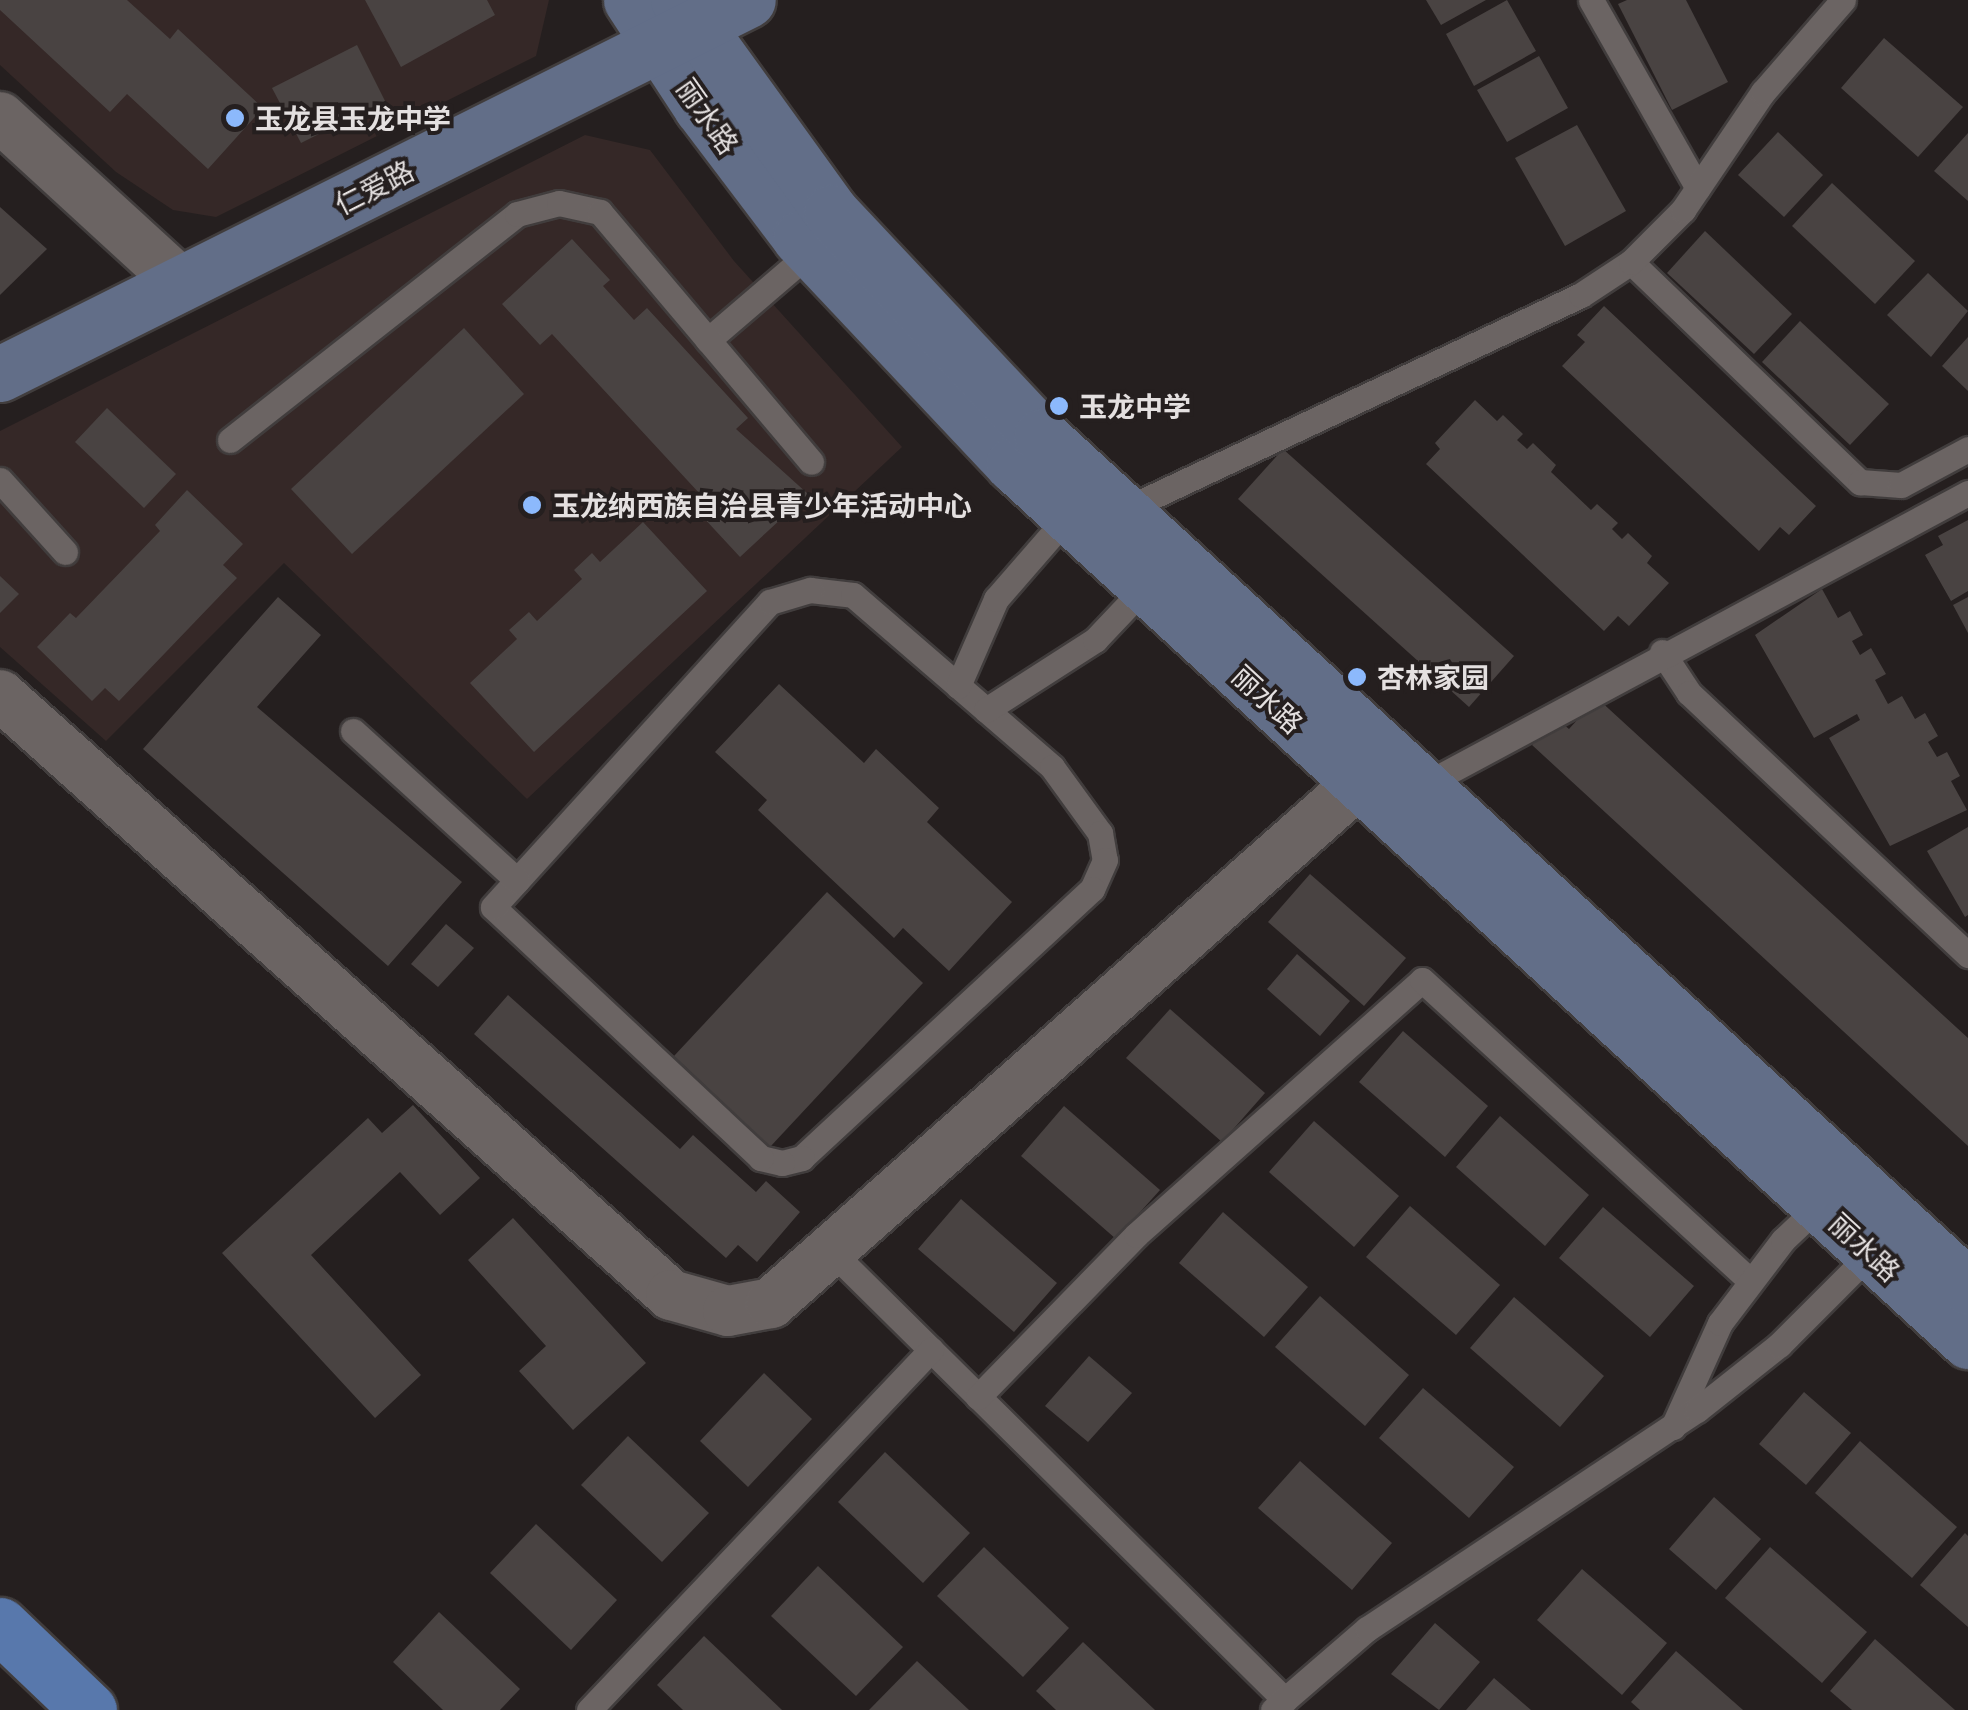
<!DOCTYPE html>
<meta charset="utf-8">
<style>
body{margin:0}
#map{position:relative;width:1968px;height:1710px;overflow:hidden;background:#251f1f;font-family:"Open Sans","Noto Sans SC",sans-serif}
div>[style]{position:absolute}
[style*='--x']{left:calc(var(--x)*1px);top:calc(var(--y)*1px);width:calc(var(--w)*1px);rotate:calc(var(--a)*1deg)}
.built>*{inset:0;background:#352827}
.building>*{inset:0;background:#494342}
.roads{filter:drop-shadow(2px 0 #413d3d) drop-shadow(-2px 0 #413d3d) drop-shadow(0 2px #413d3d) drop-shadow(0 -2px #413d3d)}
.lane>*{height:25px;margin:-12.5px;padding:0 12.5px;transform-origin:12.5px;border-radius:12.5px;background:#6b6463}
.street>*{height:50px;margin:-25px;padding:0 25px;transform-origin:25px;border-radius:25px;background:#6b6463}
.secondary>*{height:55px;margin:-27.5px;padding:0 27.5px;transform-origin:27.5px;border-radius:27.5px;background:#626e88}
.primary>*{height:55px;margin:-27.5px;padding:0 27.5px;transform-origin:27.5px;border-radius:27.5px;background:#5878ac}
.dots>*{width:28px;height:28px;translate:-50% -50%;box-sizing:border-box;border:5px solid #251f1f;border-radius:50%}
span{translate:-50% -50%;white-space:nowrap;text-align:center;line-height:1.15;-webkit-text-stroke:8px #251f1f;paint-order:stroke}
.street-label{font-size:28px;color:#e4e0e0}
.poi-label{font-size:28px;color:#e4e0e0;font-weight:700}
.left{translate:0 -50%;text-align:left}
</style>
<div id="map">
<div class="built">
<div style="clip-path:polygon(0 0,549px 0,536px 56px,216px 217px,173px 210px,116px 172px,0 65px)"></div>
<div style="clip-path:polygon(585px 135px,650px 150px,734px 261px,902px 447px,527px 799px,284px 563px,106px 741px,0 647px,0 431px)"></div>
</div>
<div class="building">
<div style="clip-path:polygon(0 0,127px 0,170px 39px,178px 29px,263px 108px,208px 169px,127px 94px,110px 112px,0 10px)"></div>
<div style="clip-path:polygon(365px 0,487px 0,495px 15px,401px 67px)"></div>
<div style="clip-path:polygon(1426px 0,1486px 0,1441px 25px)"></div>
<div style="clip-path:polygon(1507px 0,1536px 51px,1474px 86px,1446px 34px)"></div>
<div style="clip-path:polygon(1627px 0,1686px 0,1728px 82px,1672px 110px,1618px 4px)"></div>
<div style="clip-path:polygon(1884px 38px,1963px 107px,1918px 157px,1841px 88px)"></div>
<div style="clip-path:polygon(357px 45px,385px 101px,301px 143px,272px 88px)"></div>
<div style="clip-path:polygon(1539px 56px,1568px 108px,1507px 142px,1477px 90px)"></div>
<div style="clip-path:polygon(1577px 125px,1626px 211px,1565px 246px,1515px 158px)"></div>
<div style="clip-path:polygon(1778px 132px,1823px 175px,1784px 217px,1738px 175px)"></div>
<div style="clip-path:polygon(1968px 133px,1968px 201px,1934px 171px)"></div>
<div style="clip-path:polygon(1832px 183px,1915px 261px,1875px 304px,1792px 226px)"></div>
<div style="clip-path:polygon(0 207px,47px 249px,0 295px)"></div>
<div style="clip-path:polygon(1705px 231px,1792px 314px,1754px 354px,1667px 273px)"></div>
<div style="clip-path:polygon(572px 239px,610px 280px,603px 286px,634px 320px,647px 308px,748px 418px,736px 429px,808px 494px,740px 557px,702px 516px,712px 507px,552px 334px,540px 345px,502px 304px)"></div>
<div style="clip-path:polygon(1928px 273px,1968px 311px,1931px 357px,1887px 315px)"></div>
<div style="clip-path:polygon(1604px 306px,1816px 506px,1789px 535px,1780px 527px,1759px 551px,1562px 366px,1585px 342px,1577px 335px)"></div>
<div style="clip-path:polygon(1800px 321px,1889px 404px,1850px 445px,1762px 362px)"></div>
<div style="clip-path:polygon(464px 328px,524px 394px,352px 554px,291px 489px)"></div>
<div style="clip-path:polygon(1968px 337px,1968px 391px,1942px 366px)"></div>
<div style="clip-path:polygon(1475px 400px,1497px 421px,1503px 415px,1523px 434px,1517px 440px,1527px 449px,1533px 443px,1556px 465px,1551px 472px,1591px 510px,1597px 504px,1618px 523px,1612px 529px,1622px 539px,1628px 533px,1652px 556px,1647px 563px,1669px 583px,1629px 626px,1618px 616px,1604px 631px,1426px 464px,1440px 449px,1435px 443px)"></div>
<div style="clip-path:polygon(107px 408px,176px 474px,144px 508px,75px 442px)"></div>
<div style="clip-path:polygon(1283px 449px,1514px 656px,1469px 707px,1238px 499px)"></div>
<div style="clip-path:polygon(187px 490px,243px 544px,223px 565px,237px 578px,119px 701px,105px 688px,92px 701px,37px 647px,70px 613px,76px 618px,160px 531px,155px 525px)"></div>
<div style="clip-path:polygon(1968px 520px,1968px 591px,1951px 601px,1925px 555px,1943px 545px,1938px 536px)"></div>
<div style="clip-path:polygon(643px 522px,707px 591px,534px 752px,470px 683px,517px 639px,509px 630px,529px 612px,537px 621px,582px 579px,574px 570px,592px 553px,600px 562px)"></div>
<div style="clip-path:polygon(0 576px,19px 594px,0 613px)"></div>
<div style="clip-path:polygon(1822px 589px,1838px 618px,1850px 611px,1863px 635px,1852px 641px,1860px 655px,1871px 648px,1886px 674px,1875px 680px,1888px 704px,1902px 696px,1915px 719px,1925px 713px,1938px 736px,1928px 742px,1937px 757px,1947px 752px,1960px 776px,1951px 781px,1967px 810px,1890px 846px,1829px 738px,1860px 720px,1857px 714px,1814px 738px,1755px 635px)"></div>
<div style="clip-path:polygon(278px 597px,321px 635px,257px 707px,462px 882px,388px 966px,143px 749px)"></div>
<div style="clip-path:polygon(1968px 597px,1968px 633px,1953px 605px)"></div>
<div style="clip-path:polygon(779px 684px,864px 763px,876px 749px,939px 808px,927px 822px,1012px 902px,949px 971px,903px 928px,894px 938px,758px 810px,767px 800px,715px 752px)"></div>
<div style="clip-path:polygon(1597px 698px,1968px 1038px,1968px 1146px,1532px 745px,1557px 719px,1569px 729px)"></div>
<div style="clip-path:polygon(1968px 827px,1968px 915px,1965px 917px,1927px 851px)"></div>
<div style="clip-path:polygon(1310px 874px,1406px 958px,1364px 1006px,1268px 922px)"></div>
<div style="clip-path:polygon(827px 892px,923px 983px,770px 1147px,674px 1056px)"></div>
<div style="clip-path:polygon(446px 924px,474px 948px,438px 987px,411px 964px)"></div>
<div style="clip-path:polygon(1297px 954px,1350px 1001px,1320px 1036px,1267px 989px)"></div>
<div style="clip-path:polygon(508px 995px,680px 1149px,693px 1135px,756px 1192px,766px 1181px,800px 1212px,757px 1262px,738px 1245px,726px 1258px,474px 1034px)"></div>
<div style="clip-path:polygon(1170px 1009px,1265px 1093px,1222px 1142px,1126px 1058px)"></div>
<div style="clip-path:polygon(1403px 1031px,1488px 1106px,1445px 1157px,1359px 1082px)"></div>
<div style="clip-path:polygon(413px 1105px,480px 1178px,440px 1215px,400px 1172px,311px 1255px,421px 1375px,375px 1418px,222px 1253px,368px 1118px,382px 1133px)"></div>
<div style="clip-path:polygon(1064px 1106px,1160px 1190px,1116px 1239px,1021px 1156px)"></div>
<div style="clip-path:polygon(1500px 1116px,1589px 1195px,1545px 1246px,1456px 1167px)"></div>
<div style="clip-path:polygon(1314px 1121px,1399px 1196px,1354px 1247px,1269px 1172px)"></div>
<div style="clip-path:polygon(961px 1199px,1057px 1283px,1014px 1332px,918px 1249px)"></div>
<div style="clip-path:polygon(1410px 1206px,1500px 1285px,1456px 1335px,1366px 1257px)"></div>
<div style="clip-path:polygon(1603px 1207px,1694px 1286px,1650px 1337px,1559px 1258px)"></div>
<div style="clip-path:polygon(1223px 1212px,1308px 1287px,1264px 1337px,1179px 1263px)"></div>
<div style="clip-path:polygon(513px 1218px,646px 1363px,573px 1430px,519px 1371px,546px 1346px,468px 1260px)"></div>
<div style="clip-path:polygon(1320px 1296px,1409px 1375px,1365px 1426px,1275px 1347px)"></div>
<div style="clip-path:polygon(1514px 1297px,1604px 1376px,1560px 1427px,1470px 1348px)"></div>
<div style="clip-path:polygon(1089px 1356px,1132px 1393px,1088px 1442px,1045px 1406px)"></div>
<div style="clip-path:polygon(764px 1373px,812px 1419px,748px 1487px,700px 1441px)"></div>
<div style="clip-path:polygon(1423px 1388px,1514px 1467px,1469px 1518px,1379px 1438px)"></div>
<div style="clip-path:polygon(1804px 1392px,1851px 1433px,1806px 1485px,1759px 1444px)"></div>
<div style="clip-path:polygon(628px 1436px,709px 1513px,662px 1562px,581px 1485px)"></div>
<div style="clip-path:polygon(1860px 1441px,1957px 1527px,1912px 1578px,1815px 1493px)"></div>
<div style="clip-path:polygon(885px 1452px,970px 1533px,923px 1583px,838px 1502px)"></div>
<div style="clip-path:polygon(1300px 1461px,1392px 1543px,1352px 1590px,1258px 1508px)"></div>
<div style="clip-path:polygon(1714px 1497px,1761px 1539px,1716px 1590px,1669px 1549px)"></div>
<div style="clip-path:polygon(536px 1524px,617px 1600px,571px 1650px,490px 1573px)"></div>
<div style="clip-path:polygon(1965px 1533px,1968px 1536px,1968px 1627px,1920px 1585px)"></div>
<div style="clip-path:polygon(984px 1547px,1069px 1628px,1023px 1677px,937px 1596px)"></div>
<div style="clip-path:polygon(1770px 1547px,1867px 1632px,1822px 1683px,1725px 1598px)"></div>
<div style="clip-path:polygon(818px 1566px,903px 1647px,856px 1696px,771px 1616px)"></div>
<div style="clip-path:polygon(1582px 1569px,1667px 1643px,1622px 1695px,1537px 1620px)"></div>
<div style="clip-path:polygon(439px 1612px,520px 1689px,500px 1710px,443px 1710px,393px 1662px)"></div>
<div style="clip-path:polygon(1435px 1623px,1480px 1662px,1439px 1710px,1391px 1674px)"></div>
<div style="clip-path:polygon(704px 1636px,782px 1710px,683px 1710px,657px 1685px)"></div>
<div style="clip-path:polygon(1875px 1639px,1955px 1710px,1852px 1710px,1830px 1691px)"></div>
<div style="clip-path:polygon(1083px 1642px,1155px 1710px,1056px 1710px,1036px 1691px)"></div>
<div style="clip-path:polygon(1676px 1651px,1743px 1710px,1640px 1710px,1631px 1702px)"></div>
<div style="clip-path:polygon(917px 1661px,969px 1710px,869px 1710px)"></div>
<div style="clip-path:polygon(1494px 1678px,1531px 1710px,1466px 1710px)"></div>
</div>
<div class="roads">
<div class="lane">
<div style="--x:1591;--y:0;--w:216;--a:60.4"></div>
<div style="--x:1631;--y:262;--w:318;--a:43.9"></div>
<div style="--x:1860;--y:482;--w:41;--a:4.2"></div>
<div style="--x:1901;--y:485;--w:76;--a:-28.2"></div>
<div style="--x:708;--y:340;--w:137;--a:-40.6"></div>
<div style="--x:230;--y:440;--w:365;--a:-38.2"></div>
<div style="--x:517;--y:214;--w:43;--a:-14.7"></div>
<div style="--x:559;--y:203;--w:42;--a:12.4"></div>
<div style="--x:600;--y:212;--w:327;--a:49.8"></div>
<div style="--x:0;--y:480;--w:97;--a:47.9"></div>
<div style="--x:1122;--y:511;--w:507;--a:-25.2"></div>
<div style="--x:1581;--y:295;--w:60;--a:-33.4"></div>
<div style="--x:1631;--y:262;--w:74;--a:-45"></div>
<div style="--x:1683;--y:210;--w:143;--a:-55.9"></div>
<div style="--x:1763;--y:92;--w:122;--a:-49"></div>
<div style="--x:810;--y:590;--w:43;--a:6.6"></div>
<div style="--x:853;--y:595;--w:263;--a:40.8"></div>
<div style="--x:1052;--y:767;--w:82;--a:54"></div>
<div style="--x:1100;--y:833;--w:27;--a:80"></div>
<div style="--x:1105;--y:860;--w:32;--a:114"></div>
<div style="--x:1092;--y:889;--w:396;--a:137.2"></div>
<div style="--x:802;--y:1158;--w:21;--a:166"></div>
<div style="--x:782;--y:1163;--w:22;--a:-167"></div>
<div style="--x:761;--y:1158;--w:367;--a:-136.9"></div>
<div style="--x:493;--y:907;--w:412;--a:-47.8"></div>
<div style="--x:770;--y:602;--w:42;--a:-16.7"></div>
<div style="--x:1662;--y:652;--w:49;--a:56.6"></div>
<div style="--x:1689;--y:693;--w:383;--a:43.2"></div>
<div style="--x:958;--y:686;--w:95;--a:-66.4"></div>
<div style="--x:996;--y:599;--w:111;--a:-49"></div>
<div style="--x:986;--y:710;--w:130;--a:-32.7"></div>
<div style="--x:1095;--y:640;--w:74;--a:-46.6"></div>
<div style="--x:353;--y:731;--w:222;--a:42.3"></div>
<div style="--x:1422;--y:786;--w:620;--a:-28.22"></div>
<div style="--x:830;--y:1250;--w:640;--a:44.68"></div>
<div style="--x:978;--y:1397;--w:226;--a:-45.7"></div>
<div style="--x:1136;--y:1235;--w:383;--a:-41.7"></div>
<div style="--x:1422;--y:980;--w:444;--a:42.5"></div>
<div style="--x:1673;--y:1427;--w:114;--a:-65.7"></div>
<div style="--x:1720;--y:1323;--w:104;--a:-52.8"></div>
<div style="--x:1783;--y:1240;--w:51;--a:-43.4"></div>
<div style="--x:589;--y:1710;--w:497;--a:-46.5"></div>
<div style="--x:1273;--y:1710;--w:124;--a:-40.8"></div>
<div style="--x:1367;--y:1629;--w:396;--a:-33.6"></div>
<div style="--x:1697;--y:1410;--w:105;--a:-38.4"></div>
<div style="--x:1779;--y:1345;--w:130;--a:-45"></div>
</div>
<div class="street">
<div style="--x:0;--y:117;--w:247;--a:42.5"></div>
<div style="--x:0;--y:695;--w:900;--a:41.8"></div>
<div style="--x:671;--y:1295;--w:59;--a:15.7"></div>
<div style="--x:728;--y:1311;--w:44;--a:-10.5"></div>
<div style="--x:771;--y:1303;--w:785;--a:-41.49"></div>
</div>
<div class="secondary">
<div style="--x:631;--y:0;--w:128;--a:56.8"></div>
<div style="--x:701;--y:107;--w:164;--a:52.9"></div>
<div style="--x:800;--y:238;--w:311;--a:46.7"></div>
<div style="--x:1013;--y:464;--w:1297;--a:42.56"></div>
<div style="--x:678;--y:0;--w:261;--a:54.2"></div>
<div style="--x:831;--y:212;--w:307;--a:46.8"></div>
<div style="--x:1041;--y:436;--w:1258;--a:42.55"></div>
<div style="--x:0;--y:374;--w:836;--a:-26.57"></div>
</div>
<div class="primary">
<div style="--x:0;--y:1625;--w:123;--a:43.7"></div>
</div>
</div>
<div class="dots">
<div style="left:235px;top:118px;background:#8cb9fc"></div>
<div style="left:1059px;top:406px;background:#8cb9fc"></div>
<div style="left:532px;top:505px;background:#8cb9fc"></div>
<div style="left:1357px;top:677px;background:#8cb9fc"></div>
</div>
<div class="street-label">
<span style="left:708px;top:116px;rotate:55deg">丽水路</span>
<span style="left:374px;top:187px;rotate:-27deg">仁爱路</span>
<span style="left:1268px;top:699px;rotate:43deg">丽水路</span>
<span style="left:1865px;top:1247px;rotate:43deg">丽水路</span>
</div>
<div class="poi-label">
<span class="left" style="left:255px;top:118px">玉龙县玉龙中学</span>
<span class="left" style="left:1079px;top:406px">玉龙中学</span>
<span class="left" style="left:552px;top:505px">玉龙纳西族自治县青少年活动中心</span>
<span class="left" style="left:1377px;top:677px">杏林家园</span>
</div>
</div>
